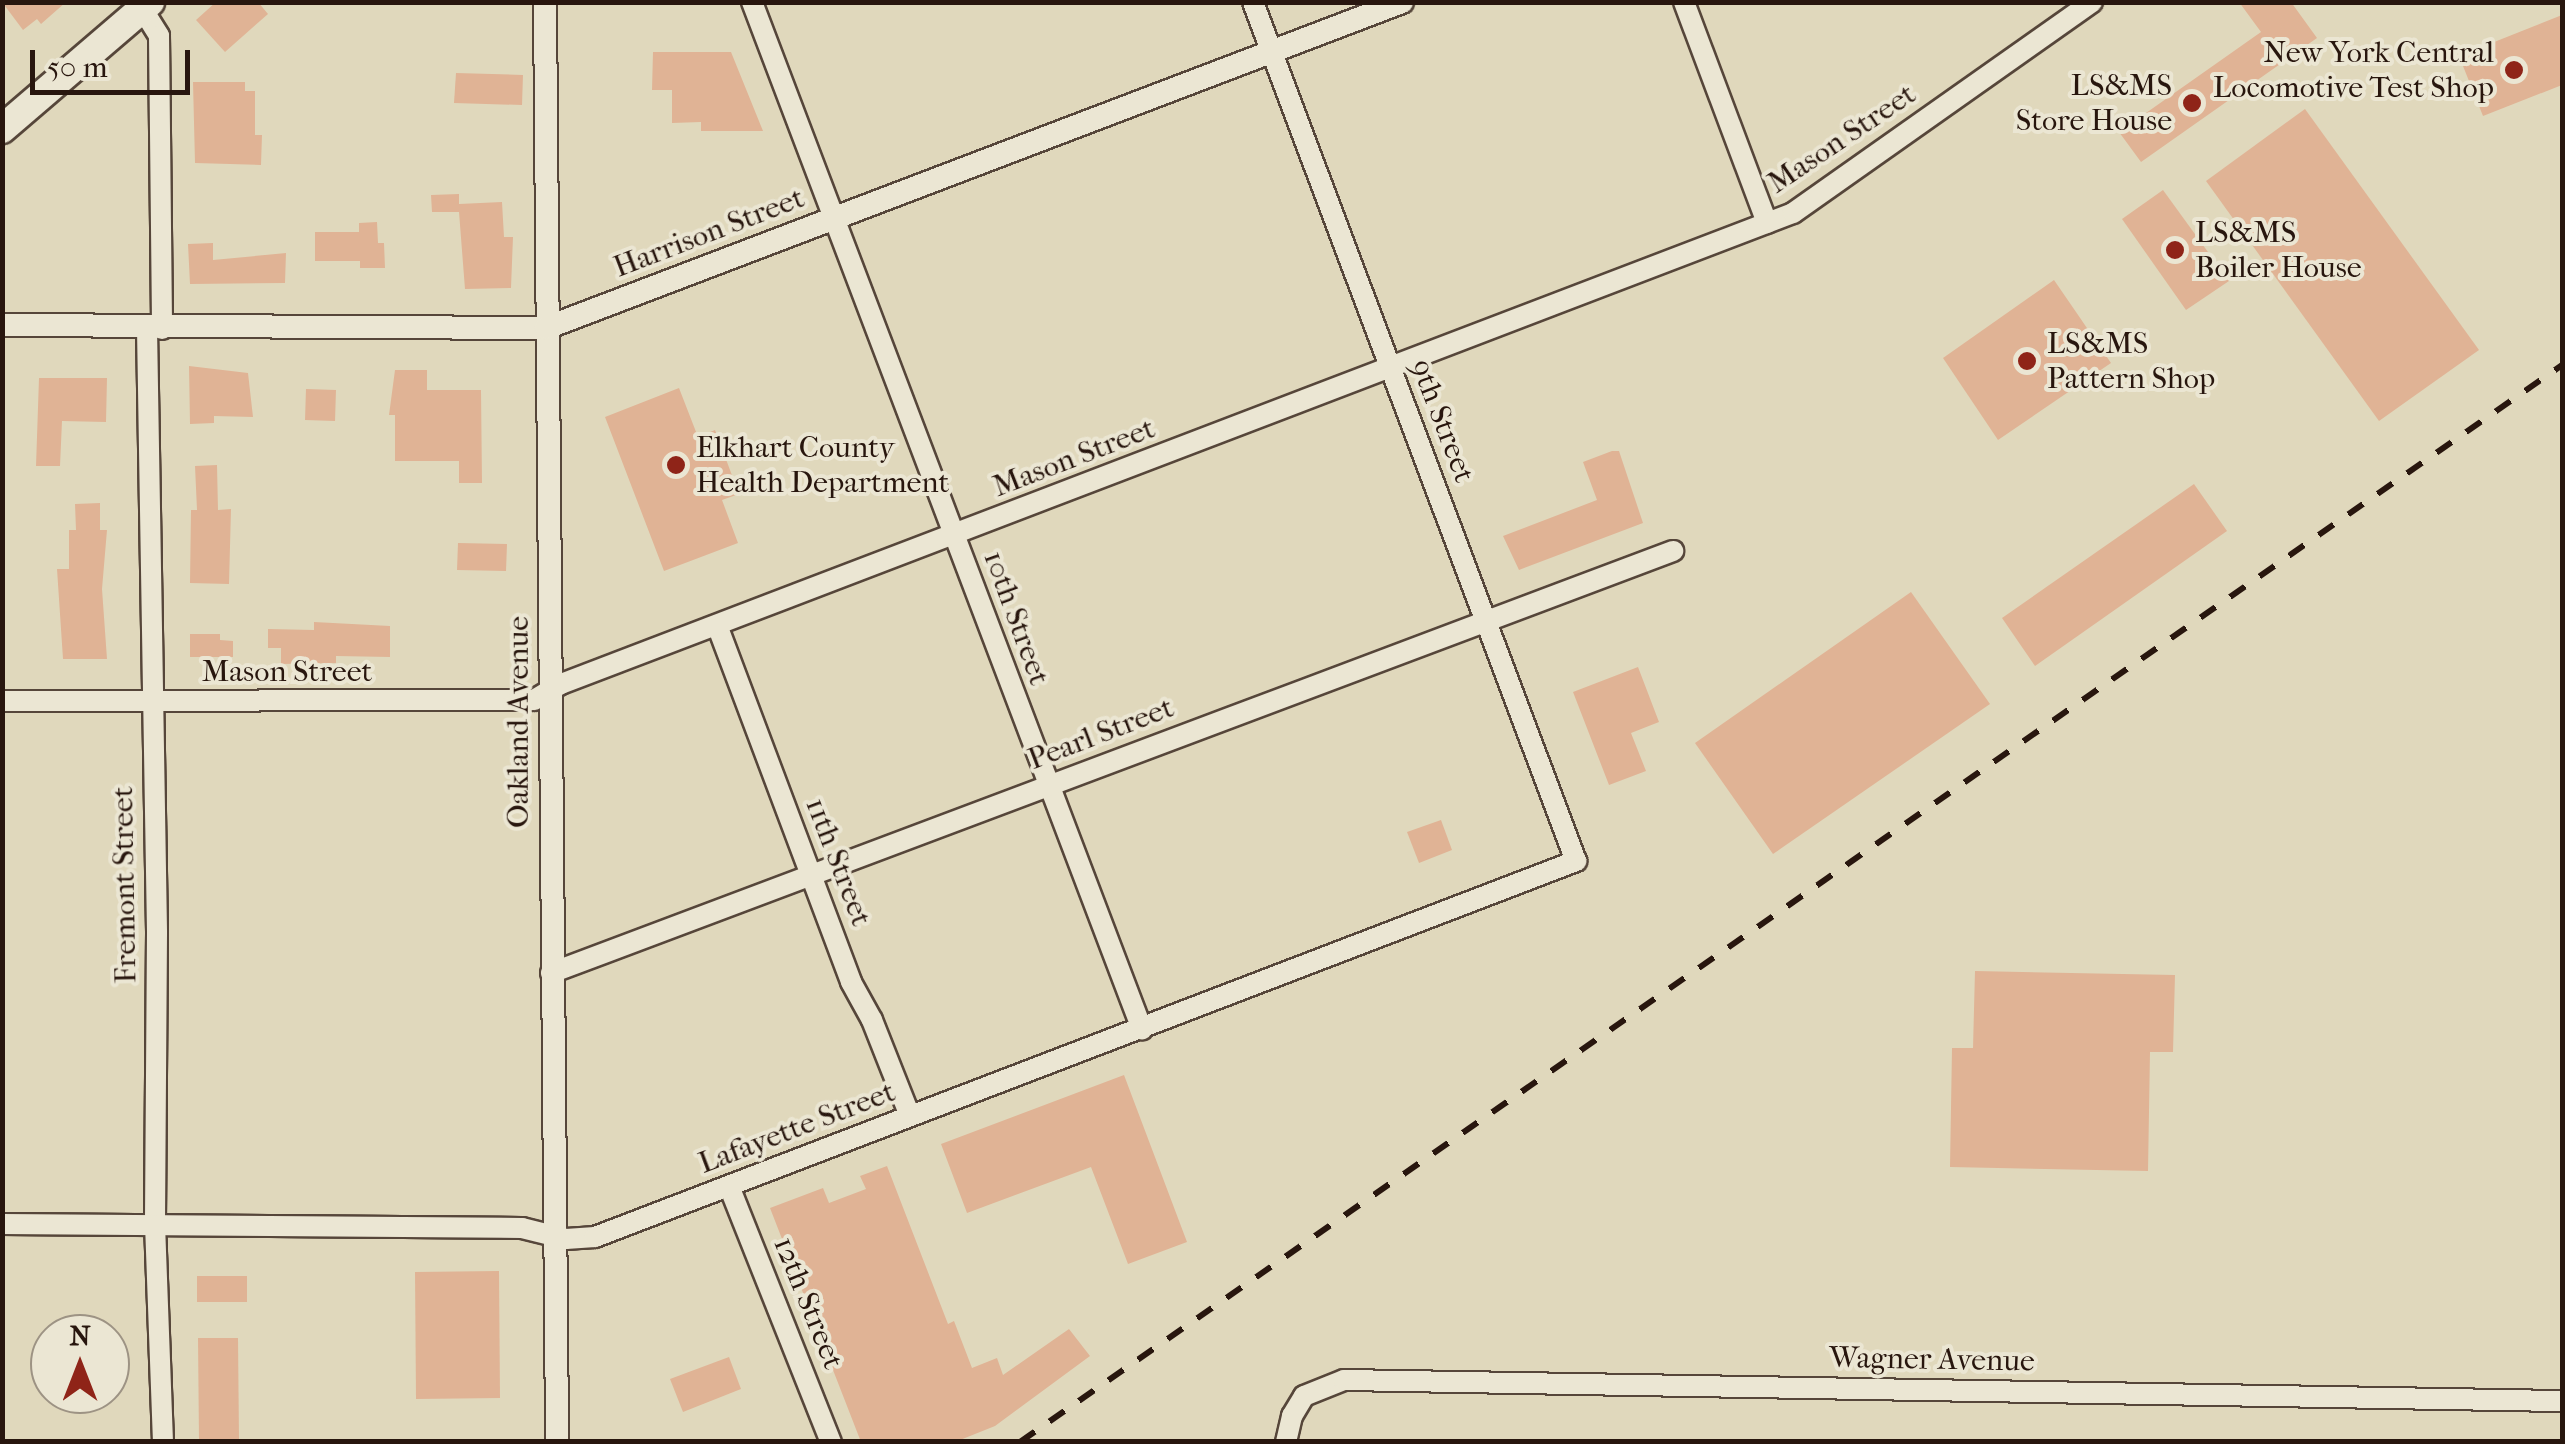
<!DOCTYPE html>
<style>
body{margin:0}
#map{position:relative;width:2565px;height:1444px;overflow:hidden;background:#e0d8bc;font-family:"IM FELL French Canon",serif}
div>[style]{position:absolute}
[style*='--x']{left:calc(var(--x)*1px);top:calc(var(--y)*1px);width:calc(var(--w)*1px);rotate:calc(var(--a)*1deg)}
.building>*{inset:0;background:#e0b395}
.roads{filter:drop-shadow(2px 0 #56463a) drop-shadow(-2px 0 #56463a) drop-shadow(0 2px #56463a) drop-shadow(0 -2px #56463a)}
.minor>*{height:20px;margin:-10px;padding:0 10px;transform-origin:10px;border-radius:10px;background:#ebe6d3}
.tertiary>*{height:22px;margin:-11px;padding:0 11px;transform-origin:11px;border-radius:11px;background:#ebe6d3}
.secondary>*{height:28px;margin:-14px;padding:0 14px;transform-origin:14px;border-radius:14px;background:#ebe6d3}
.rail>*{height:6px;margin-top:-3px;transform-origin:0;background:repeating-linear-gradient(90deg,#28160e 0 18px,transparent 0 36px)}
.dots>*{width:28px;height:28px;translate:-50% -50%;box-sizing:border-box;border:5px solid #ebe6d3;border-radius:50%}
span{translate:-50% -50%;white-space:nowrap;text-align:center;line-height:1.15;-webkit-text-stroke:8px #ebe6d3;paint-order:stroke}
.poi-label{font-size:30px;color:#28160e}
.right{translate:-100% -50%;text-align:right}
.left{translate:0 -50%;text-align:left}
.street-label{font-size:30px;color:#28160e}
.frame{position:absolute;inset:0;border:5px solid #28160e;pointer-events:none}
.north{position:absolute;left:30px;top:1314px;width:100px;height:100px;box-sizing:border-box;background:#ebe6d3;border:2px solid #9d9384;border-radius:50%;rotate:0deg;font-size:28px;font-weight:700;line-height:40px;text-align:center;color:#28160e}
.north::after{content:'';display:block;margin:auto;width:35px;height:45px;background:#8f2418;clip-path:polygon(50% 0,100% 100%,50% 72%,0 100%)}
.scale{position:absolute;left:30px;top:50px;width:160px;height:45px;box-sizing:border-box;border:5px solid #28160e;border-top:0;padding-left:12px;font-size:30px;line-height:35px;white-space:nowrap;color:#28160e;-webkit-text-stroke:8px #ebe6d3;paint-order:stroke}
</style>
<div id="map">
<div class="building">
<div style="clip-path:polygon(2px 2px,66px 2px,41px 24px,37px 19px,23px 30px)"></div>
<div style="clip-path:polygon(216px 2px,258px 2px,268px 14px,225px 52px,196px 20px)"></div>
<div style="clip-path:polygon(2239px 2px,2291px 2px,2317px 38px,2141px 162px,2119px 132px,2261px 32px)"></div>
<div style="clip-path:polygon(2562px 15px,2562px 85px,2483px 116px,2459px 56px)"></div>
<div style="clip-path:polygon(653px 52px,731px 52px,763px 131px,701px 131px,701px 122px,672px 123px,672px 90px,652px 90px)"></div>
<div style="clip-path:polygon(456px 73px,523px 75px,522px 105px,454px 103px)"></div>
<div style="clip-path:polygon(193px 82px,245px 82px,245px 91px,255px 91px,255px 135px,262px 135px,261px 165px,195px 163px)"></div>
<div style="clip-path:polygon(2305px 109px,2479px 350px,2379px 421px,2206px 181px)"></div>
<div style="clip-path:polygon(2163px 190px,2229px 281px,2186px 310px,2122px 219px)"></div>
<div style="clip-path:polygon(459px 194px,459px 204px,502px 202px,504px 237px,513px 237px,511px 288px,465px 289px,459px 212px,432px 212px,431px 195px)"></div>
<div style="clip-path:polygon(377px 222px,378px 243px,384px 243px,385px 268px,360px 268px,360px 261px,315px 261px,315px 232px,359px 232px,359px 223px)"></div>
<div style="clip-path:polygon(213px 243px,213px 260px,286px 253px,285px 283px,190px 284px,188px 244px)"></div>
<div style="clip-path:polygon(2054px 280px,2111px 363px,1998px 440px,1943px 358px)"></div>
<div style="clip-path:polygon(189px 366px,248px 373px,253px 417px,214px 416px,214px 423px,190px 424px)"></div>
<div style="clip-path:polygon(395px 370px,427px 370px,427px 390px,481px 390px,482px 483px,459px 483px,459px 461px,395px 461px,395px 415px,389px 415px)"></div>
<div style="clip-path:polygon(39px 378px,107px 378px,106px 422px,62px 421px,60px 466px,36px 466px)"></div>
<div style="clip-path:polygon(679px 388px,698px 437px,715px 430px,739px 494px,722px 500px,738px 543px,664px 571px,605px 417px)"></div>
<div style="clip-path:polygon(306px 389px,336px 390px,335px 421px,305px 420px)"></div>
<div style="clip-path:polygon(1612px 451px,1619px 451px,1643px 523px,1519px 570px,1503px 536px,1597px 500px,1583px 462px)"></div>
<div style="clip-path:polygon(217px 465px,218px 510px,231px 509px,229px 584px,190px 583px,191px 510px,197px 510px,195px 466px)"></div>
<div style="clip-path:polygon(2194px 484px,2227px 531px,2035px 666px,2002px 618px)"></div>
<div style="clip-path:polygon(100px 503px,100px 530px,107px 530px,102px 589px,107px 659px,63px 659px,57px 569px,69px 569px,69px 530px,76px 530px,75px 504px)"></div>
<div style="clip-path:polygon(458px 543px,507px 544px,506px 571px,457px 570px)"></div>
<div style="clip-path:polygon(1911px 592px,1990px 704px,1773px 854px,1695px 743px)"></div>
<div style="clip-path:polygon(314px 622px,390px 626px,390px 657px,336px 656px,336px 663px,281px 664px,281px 648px,268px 648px,268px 629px,314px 630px)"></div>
<div style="clip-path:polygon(190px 634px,220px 634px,220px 640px,233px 641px,233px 657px,190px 657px)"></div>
<div style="clip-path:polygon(1638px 667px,1659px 722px,1631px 733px,1646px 771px,1609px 785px,1573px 692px)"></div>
<div style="clip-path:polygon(1441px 820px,1452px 850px,1419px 863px,1407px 832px)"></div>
<div style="clip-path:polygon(1975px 971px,2175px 975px,2173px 1052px,2150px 1052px,2148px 1171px,1950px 1167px,1952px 1048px,1973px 1048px)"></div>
<div style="clip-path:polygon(1124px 1075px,1187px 1242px,1128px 1264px,1091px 1167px,967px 1213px,941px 1144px)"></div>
<div style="clip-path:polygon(887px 1166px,948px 1324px,954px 1321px,972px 1368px,997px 1358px,1003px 1375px,1069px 1329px,1090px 1356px,995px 1426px,955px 1442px,861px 1442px,770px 1208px,823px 1188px,829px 1203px,866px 1189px,860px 1176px)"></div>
<div style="clip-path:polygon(499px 1271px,500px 1398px,416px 1399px,415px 1272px)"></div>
<div style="clip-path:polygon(197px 1276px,247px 1276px,247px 1302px,197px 1302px)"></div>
<div style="clip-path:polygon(198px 1338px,238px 1338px,239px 1440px,199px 1441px)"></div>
<div style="clip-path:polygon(729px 1357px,741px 1389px,683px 1412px,670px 1379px)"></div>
</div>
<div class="roads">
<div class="minor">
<div style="--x:138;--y:2;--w:40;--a:58"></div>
<div style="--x:159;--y:36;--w:293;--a:89.4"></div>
<div style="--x:752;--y:2;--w:1099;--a:69.21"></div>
<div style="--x:1684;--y:2;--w:236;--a:69.4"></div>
<div style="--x:147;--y:328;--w:605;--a:89.05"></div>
<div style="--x:157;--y:933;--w:291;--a:90.4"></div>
<div style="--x:155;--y:1224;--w:218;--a:87.9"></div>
<div style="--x:717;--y:625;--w:381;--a:69.4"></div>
<div style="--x:851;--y:982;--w:43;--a:61.1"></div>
<div style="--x:872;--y:1020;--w:103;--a:68.4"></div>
<div style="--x:2;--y:701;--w:532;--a:-0.11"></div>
<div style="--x:534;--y:700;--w:31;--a:-31"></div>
<div style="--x:561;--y:684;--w:1319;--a:-20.92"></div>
<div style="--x:1793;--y:213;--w:366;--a:-35.2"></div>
<div style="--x:551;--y:973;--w:1199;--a:-20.61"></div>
<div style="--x:729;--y:1186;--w:276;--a:68.3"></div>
<div style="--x:2;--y:1224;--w:520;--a:0.44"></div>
<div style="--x:522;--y:1228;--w:45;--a:14"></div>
<div style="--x:566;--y:1239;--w:29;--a:-4"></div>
<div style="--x:595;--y:1237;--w:1051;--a:-20.97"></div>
<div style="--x:1576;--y:861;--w:918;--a:-110.61"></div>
<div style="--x:1286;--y:1442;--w:27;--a:-77"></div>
<div style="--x:1292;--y:1416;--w:23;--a:-59"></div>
<div style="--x:1304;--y:1396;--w:43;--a:-21.8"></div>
<div style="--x:1344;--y:1380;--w:1218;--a:0.99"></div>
</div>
<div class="tertiary">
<div style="--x:545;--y:2;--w:1440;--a:89.52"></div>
<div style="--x:2;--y:325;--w:544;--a:0.32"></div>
<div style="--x:546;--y:328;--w:916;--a:-20.85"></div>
</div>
<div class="secondary">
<div style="--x:2;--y:129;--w:195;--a:-40.6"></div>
</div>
</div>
<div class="rail">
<div style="--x:1020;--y:1442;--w:1881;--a:-34.93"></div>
</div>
<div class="dots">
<div style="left:2514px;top:70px;background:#8f2418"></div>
<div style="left:2192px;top:103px;background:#8f2418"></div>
<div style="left:2175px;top:250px;background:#8f2418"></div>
<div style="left:2027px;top:361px;background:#8f2418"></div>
<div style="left:676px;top:465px;background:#8f2418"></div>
</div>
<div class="poi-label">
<span class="right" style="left:2494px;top:70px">New York Central<br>Locomotive Test Shop</span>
<span class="right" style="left:2172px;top:103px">LS&amp;MS<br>Store House</span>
<span class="left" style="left:2195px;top:250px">LS&amp;MS<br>Boiler House</span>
<span class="left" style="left:2047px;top:361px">LS&amp;MS<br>Pattern Shop</span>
<span class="left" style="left:696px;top:465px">Elkhart County<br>Health Department</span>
</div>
<div class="street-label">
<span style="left:1842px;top:139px;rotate:-34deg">Mason Street</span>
<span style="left:709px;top:233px;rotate:-21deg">Harrison Street</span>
<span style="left:1442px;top:421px;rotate:69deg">9th Street</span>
<span style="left:1074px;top:458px;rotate:-21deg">Mason Street</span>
<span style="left:1016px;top:618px;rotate:70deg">10th Street</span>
<span style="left:287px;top:672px">Mason Street</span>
<span style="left:519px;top:722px;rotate:-90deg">Oakland Avenue</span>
<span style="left:1101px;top:734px;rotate:-21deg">Pearl Street</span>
<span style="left:838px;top:862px;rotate:69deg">11th Street</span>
<span style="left:125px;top:885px;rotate:-91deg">Fremont Street</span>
<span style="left:797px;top:1128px;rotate:-21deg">Lafayette Street</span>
<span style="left:808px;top:1303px;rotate:68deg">12th Street</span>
<span style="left:1932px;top:1360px;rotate:1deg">Wagner Avenue</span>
</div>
<div class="frame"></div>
<div class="north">N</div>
<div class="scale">50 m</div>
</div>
